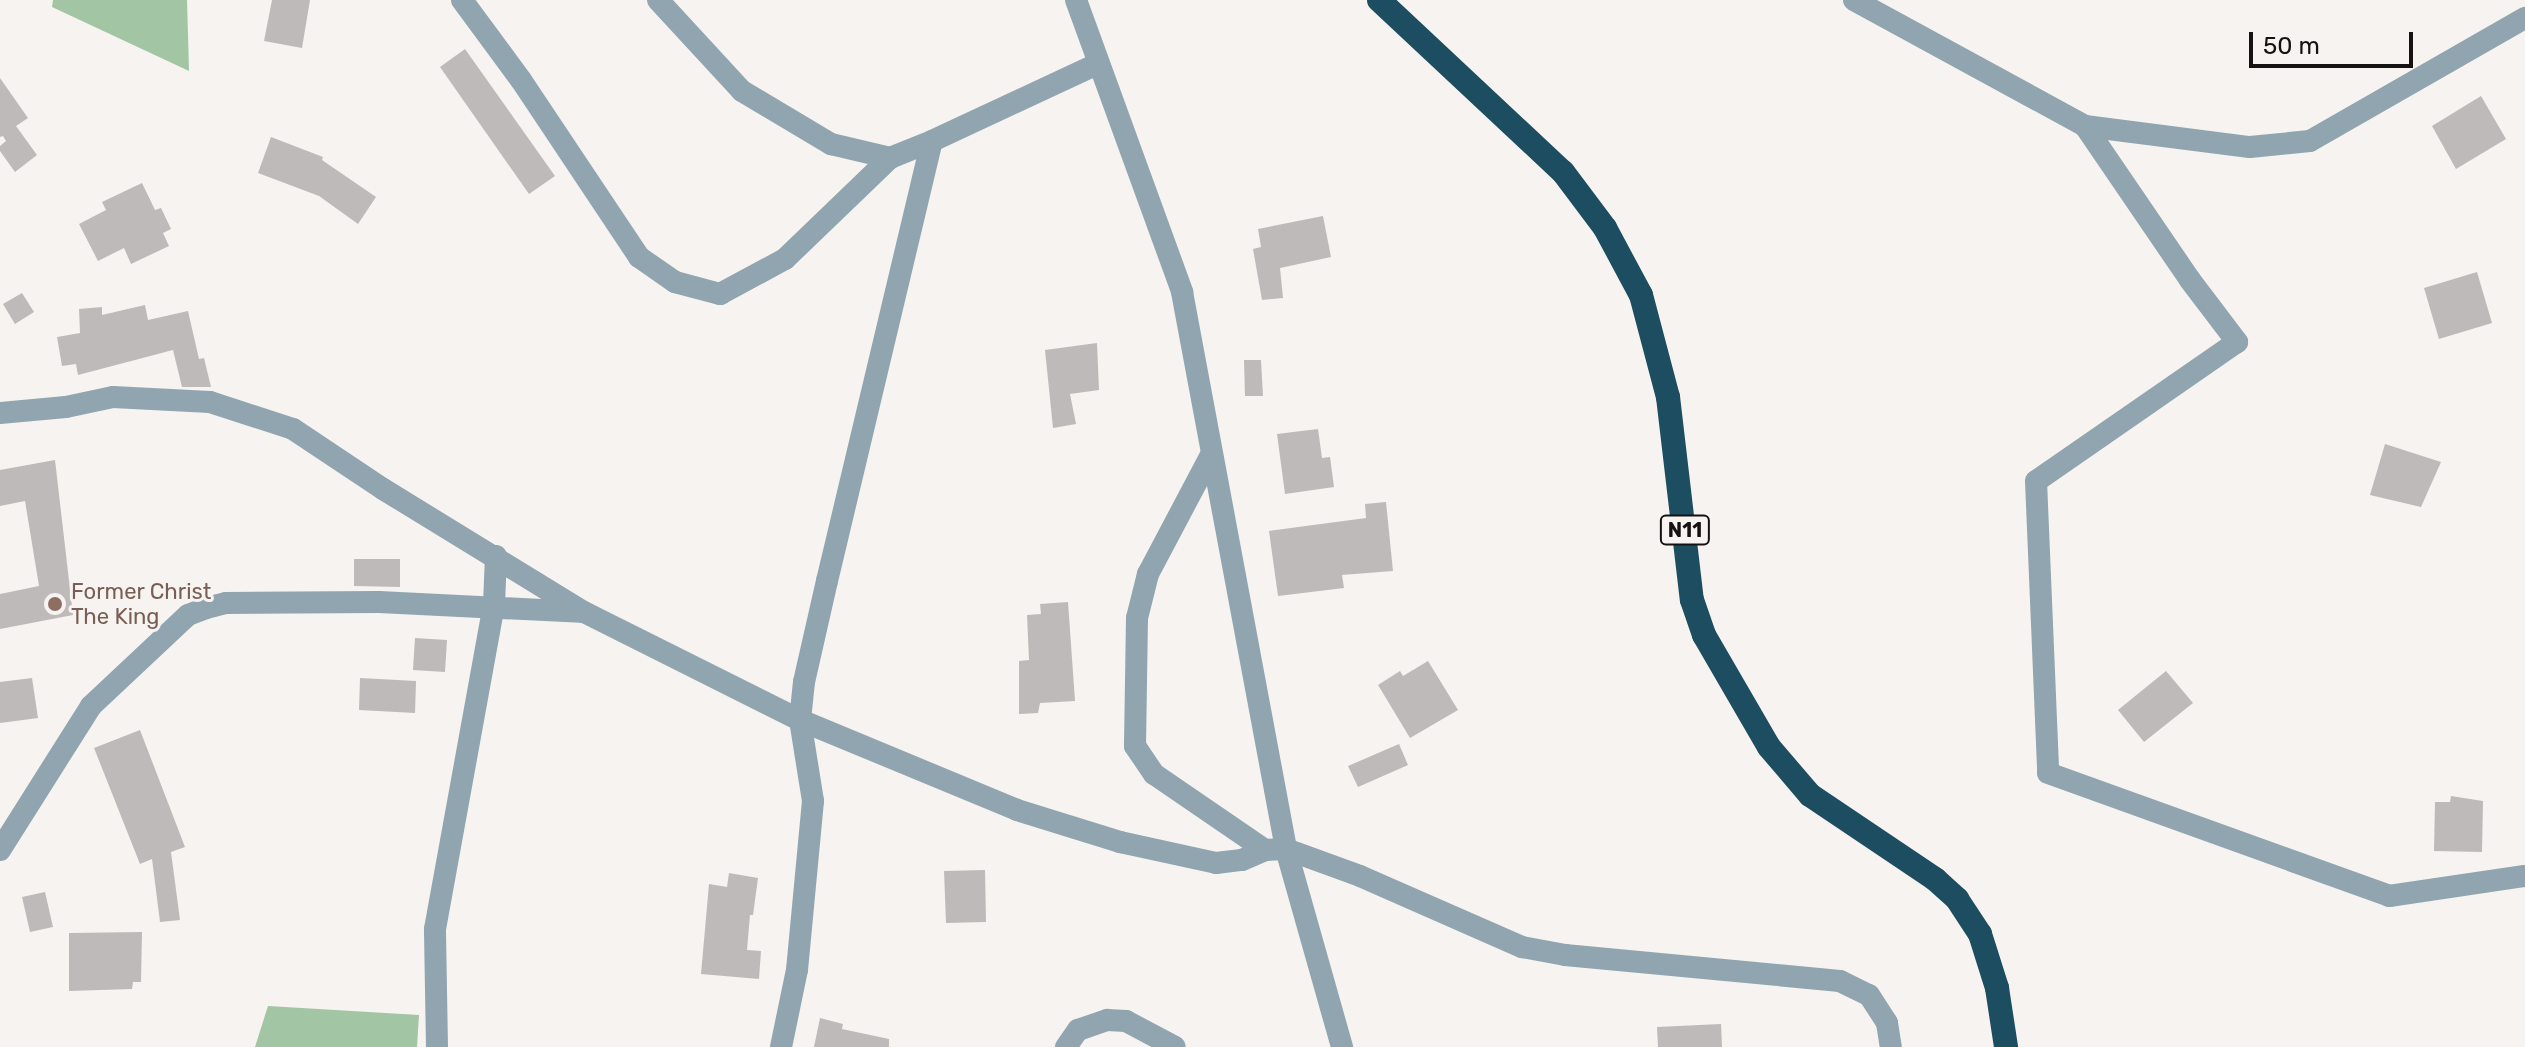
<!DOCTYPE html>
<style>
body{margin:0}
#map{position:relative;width:2525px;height:1047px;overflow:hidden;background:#f6f3f0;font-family:Rubik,sans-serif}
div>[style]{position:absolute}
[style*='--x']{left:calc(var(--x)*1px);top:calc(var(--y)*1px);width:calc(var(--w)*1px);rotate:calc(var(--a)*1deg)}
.forest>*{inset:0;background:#a2c5a3}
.building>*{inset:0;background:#bebab9}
.minor>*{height:22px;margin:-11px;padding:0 11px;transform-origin:11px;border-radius:11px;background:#90a5af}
.highway>*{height:24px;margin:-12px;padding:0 12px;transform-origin:12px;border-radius:12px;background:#1c4d60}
.dots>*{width:22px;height:22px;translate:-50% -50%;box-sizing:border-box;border:4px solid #f6f3f0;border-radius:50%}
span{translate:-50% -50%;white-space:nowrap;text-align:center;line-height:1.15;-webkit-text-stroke:6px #f6f3f0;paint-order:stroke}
.shield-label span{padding:2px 6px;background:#f6f3f0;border:2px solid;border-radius:6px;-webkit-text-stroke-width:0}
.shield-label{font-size:20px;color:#141312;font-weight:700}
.education-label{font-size:22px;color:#785e54}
.left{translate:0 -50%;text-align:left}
.scale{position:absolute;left:2249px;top:32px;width:164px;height:36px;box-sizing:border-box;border:4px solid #141312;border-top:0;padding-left:10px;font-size:24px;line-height:28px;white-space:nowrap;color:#141312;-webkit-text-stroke:6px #f6f3f0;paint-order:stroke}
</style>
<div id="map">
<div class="forest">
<div style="clip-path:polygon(53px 0,187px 0,189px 71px,52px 7px)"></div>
<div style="clip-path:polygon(268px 1006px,419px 1015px,417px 1047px,255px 1047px)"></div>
</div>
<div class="building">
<div style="clip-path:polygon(272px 0,310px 0,302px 48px,264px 41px)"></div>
<div style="clip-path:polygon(465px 49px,555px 176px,529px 194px,440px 67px)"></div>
<div style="clip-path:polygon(0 78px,28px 118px,16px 126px,37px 155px,15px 172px,0 151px,0 146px,6px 141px,3px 136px,0 137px)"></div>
<div style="clip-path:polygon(2481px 96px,2506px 139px,2456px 169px,2432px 126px)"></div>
<div style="clip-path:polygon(271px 137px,323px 157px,322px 160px,376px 197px,358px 224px,319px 196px,258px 173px)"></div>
<div style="clip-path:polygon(142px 183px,155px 210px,161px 208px,171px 229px,163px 233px,169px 246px,131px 264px,124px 248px,98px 261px,79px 224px,106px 210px,102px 202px)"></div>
<div style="clip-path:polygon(1323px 216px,1331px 257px,1280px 268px,1283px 298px,1262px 300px,1253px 249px,1261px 247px,1258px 229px)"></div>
<div style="clip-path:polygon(2477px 272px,2492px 323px,2439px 339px,2424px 288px)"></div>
<div style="clip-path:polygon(22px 293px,34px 312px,15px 324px,3px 304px)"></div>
<div style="clip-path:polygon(145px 305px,148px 320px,188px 311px,199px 359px,204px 358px,211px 387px,182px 387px,173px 350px,78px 375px,76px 364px,62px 366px,57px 337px,80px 333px,79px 309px,102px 307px,102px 315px)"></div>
<div style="clip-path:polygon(1097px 343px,1099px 390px,1070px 394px,1076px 424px,1053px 428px,1045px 350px)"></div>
<div style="clip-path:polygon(1244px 360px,1261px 360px,1263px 396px,1245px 396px)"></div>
<div style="clip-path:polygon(1318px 429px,1322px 458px,1330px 457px,1334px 487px,1285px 494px,1277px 434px)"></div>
<div style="clip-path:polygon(2385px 444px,2441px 462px,2421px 507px,2370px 495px)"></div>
<div style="clip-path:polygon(55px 460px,73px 615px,0 629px,0 594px,39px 586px,25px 501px,0 506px,0 470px)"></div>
<div style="clip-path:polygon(1386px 502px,1393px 571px,1342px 575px,1344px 588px,1278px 596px,1269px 531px,1366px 518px,1365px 504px)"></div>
<div style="clip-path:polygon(354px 559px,400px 559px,400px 587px,354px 586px)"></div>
<div style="clip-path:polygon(1068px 602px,1075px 701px,1040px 703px,1038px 713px,1019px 714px,1019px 661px,1029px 660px,1027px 615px,1041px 614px,1040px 604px)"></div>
<div style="clip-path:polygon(415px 638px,447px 640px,445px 672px,413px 670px)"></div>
<div style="clip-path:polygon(1428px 661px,1458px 710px,1410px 738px,1378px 685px,1400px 671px,1403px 676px)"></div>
<div style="clip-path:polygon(2166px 671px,2193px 703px,2144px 742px,2118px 710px)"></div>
<div style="clip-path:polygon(32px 678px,38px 718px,0 723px,0 682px)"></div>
<div style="clip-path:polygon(360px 678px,416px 681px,415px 713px,359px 710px)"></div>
<div style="clip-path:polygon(140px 730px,185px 847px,171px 852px,180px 920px,160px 922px,152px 859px,140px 864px,94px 748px)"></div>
<div style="clip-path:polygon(1399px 744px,1408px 765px,1358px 787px,1348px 766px)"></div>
<div style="clip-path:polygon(2451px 796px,2483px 801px,2482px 852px,2434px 851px,2435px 802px,2450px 802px)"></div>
<div style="clip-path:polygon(985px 870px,986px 922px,946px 923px,944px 871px)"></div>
<div style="clip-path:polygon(729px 873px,758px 878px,753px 915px,750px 915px,747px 950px,761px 951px,759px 979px,701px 974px,709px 884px,727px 887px)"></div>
<div style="clip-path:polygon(45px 892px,53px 927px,30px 932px,22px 897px)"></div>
<div style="clip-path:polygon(142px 932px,141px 982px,133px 982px,132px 989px,69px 991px,69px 933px)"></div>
<div style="clip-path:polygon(820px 1018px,843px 1024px,842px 1029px,889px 1039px,889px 1047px,814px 1047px)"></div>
<div style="clip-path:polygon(1721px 1024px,1722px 1047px,1658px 1047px,1657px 1027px)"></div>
</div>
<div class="minor">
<div style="--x:462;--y:0;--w:99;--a:53.6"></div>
<div style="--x:521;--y:80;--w:213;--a:56.3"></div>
<div style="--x:639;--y:257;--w:44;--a:34.8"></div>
<div style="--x:675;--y:282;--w:47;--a:14.9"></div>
<div style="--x:720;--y:294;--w:74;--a:-28.3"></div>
<div style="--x:785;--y:259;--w:146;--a:-43.9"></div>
<div style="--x:890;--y:158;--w:45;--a:-22"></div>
<div style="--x:658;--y:0;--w:124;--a:47.3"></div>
<div style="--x:742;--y:91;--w:104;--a:30.8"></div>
<div style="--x:831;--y:144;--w:61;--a:13.3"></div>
<div style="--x:1076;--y:0;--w:311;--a:70"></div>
<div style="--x:1182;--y:292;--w:567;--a:79.42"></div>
<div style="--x:1286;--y:849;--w:206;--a:74.2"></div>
<div style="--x:1854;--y:0;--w:263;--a:28.6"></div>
<div style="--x:2085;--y:126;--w:186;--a:55.7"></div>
<div style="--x:2190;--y:280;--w:78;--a:52.8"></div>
<div style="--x:2237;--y:342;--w:244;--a:145.3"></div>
<div style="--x:2036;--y:481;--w:292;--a:87.6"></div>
<div style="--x:2048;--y:773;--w:363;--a:19.8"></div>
<div style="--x:2389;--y:896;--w:137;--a:-8.4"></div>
<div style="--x:2085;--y:126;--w:166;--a:7.3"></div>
<div style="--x:2250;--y:147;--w:60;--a:-5.7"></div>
<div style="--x:2310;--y:141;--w:248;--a:-29.8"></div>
<div style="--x:0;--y:413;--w:66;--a:-5.2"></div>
<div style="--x:66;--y:407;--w:48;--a:-12"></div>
<div style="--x:113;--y:397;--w:97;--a:3"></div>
<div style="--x:210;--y:402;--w:87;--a:18"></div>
<div style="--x:293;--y:429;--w:108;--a:33.7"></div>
<div style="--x:383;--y:489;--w:236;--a:31.5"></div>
<div style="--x:584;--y:612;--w:241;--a:26.6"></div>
<div style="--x:800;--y:720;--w:38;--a:-84"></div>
<div style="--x:804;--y:682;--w:104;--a:-77.2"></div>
<div style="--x:827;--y:581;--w:452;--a:-76.6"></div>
<div style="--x:932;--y:141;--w:184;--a:-25"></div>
<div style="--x:1211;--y:455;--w:135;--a:117.9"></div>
<div style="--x:1148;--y:574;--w:45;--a:104"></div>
<div style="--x:1137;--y:618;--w:128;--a:90.9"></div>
<div style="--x:1135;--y:746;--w:34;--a:56"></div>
<div style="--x:1154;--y:774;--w:135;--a:34.4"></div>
<div style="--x:800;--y:720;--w:235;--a:22.5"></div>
<div style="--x:1017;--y:810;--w:108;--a:17.3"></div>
<div style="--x:1120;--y:842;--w:98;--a:12.3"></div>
<div style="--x:1216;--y:863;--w:26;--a:-7"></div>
<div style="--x:1242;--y:860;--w:25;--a:-23"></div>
<div style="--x:1265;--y:850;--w:21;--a:-3"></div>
<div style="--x:1286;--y:849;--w:79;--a:20"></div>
<div style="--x:1360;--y:876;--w:177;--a:23.7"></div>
<div style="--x:1522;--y:947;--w:44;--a:10.5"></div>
<div style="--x:1565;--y:955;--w:276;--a:5.4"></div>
<div style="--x:1840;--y:981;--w:32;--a:26"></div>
<div style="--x:1869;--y:995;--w:33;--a:57"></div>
<div style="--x:1887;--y:1023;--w:24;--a:81"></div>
<div style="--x:0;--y:850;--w:170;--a:-57.7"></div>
<div style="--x:91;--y:706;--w:133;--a:-43.2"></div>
<div style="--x:188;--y:615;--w:19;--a:-21"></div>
<div style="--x:206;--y:608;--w:21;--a:-14"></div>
<div style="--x:226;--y:603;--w:153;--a:-0.4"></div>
<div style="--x:379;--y:602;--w:202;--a:2.8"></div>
<div style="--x:437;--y:1047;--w:118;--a:-91"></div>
<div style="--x:435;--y:929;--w:329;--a:-79.7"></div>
<div style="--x:494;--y:605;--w:49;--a:-87.7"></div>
<div style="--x:781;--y:1047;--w:79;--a:-78.3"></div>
<div style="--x:797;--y:970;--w:170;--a:-84.6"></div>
<div style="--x:813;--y:801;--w:82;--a:-99.1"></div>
<div style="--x:1066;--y:1047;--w:21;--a:-55"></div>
<div style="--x:1078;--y:1030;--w:31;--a:-19"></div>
<div style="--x:1107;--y:1020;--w:19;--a:3"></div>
<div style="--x:1126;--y:1021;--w:55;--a:28"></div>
</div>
<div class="highway">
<div style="--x:1379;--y:0;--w:252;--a:43.1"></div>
<div style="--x:1563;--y:172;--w:70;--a:53.1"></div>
<div style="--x:1605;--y:228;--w:76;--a:61.8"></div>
<div style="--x:1641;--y:295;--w:106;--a:75.2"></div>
<div style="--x:1668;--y:397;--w:204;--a:83.3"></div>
<div style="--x:1692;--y:600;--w:37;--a:71"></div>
<div style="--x:1704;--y:635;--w:129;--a:59.9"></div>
<div style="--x:1769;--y:747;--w:63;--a:49.5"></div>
<div style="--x:1810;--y:795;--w:151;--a:33.9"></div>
<div style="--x:1935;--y:879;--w:30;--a:42"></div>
<div style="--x:1957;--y:899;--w:42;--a:56.7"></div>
<div style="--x:1980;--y:934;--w:57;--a:72.5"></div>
<div style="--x:1997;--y:988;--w:60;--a:81.3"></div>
</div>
<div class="dots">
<div style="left:55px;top:604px;background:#8d6e63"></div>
</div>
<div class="shield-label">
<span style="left:1685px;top:530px">N11</span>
</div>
<div class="education-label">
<span class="left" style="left:71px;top:604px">Former Christ<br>The King</span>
</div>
<div class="scale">50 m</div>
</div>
